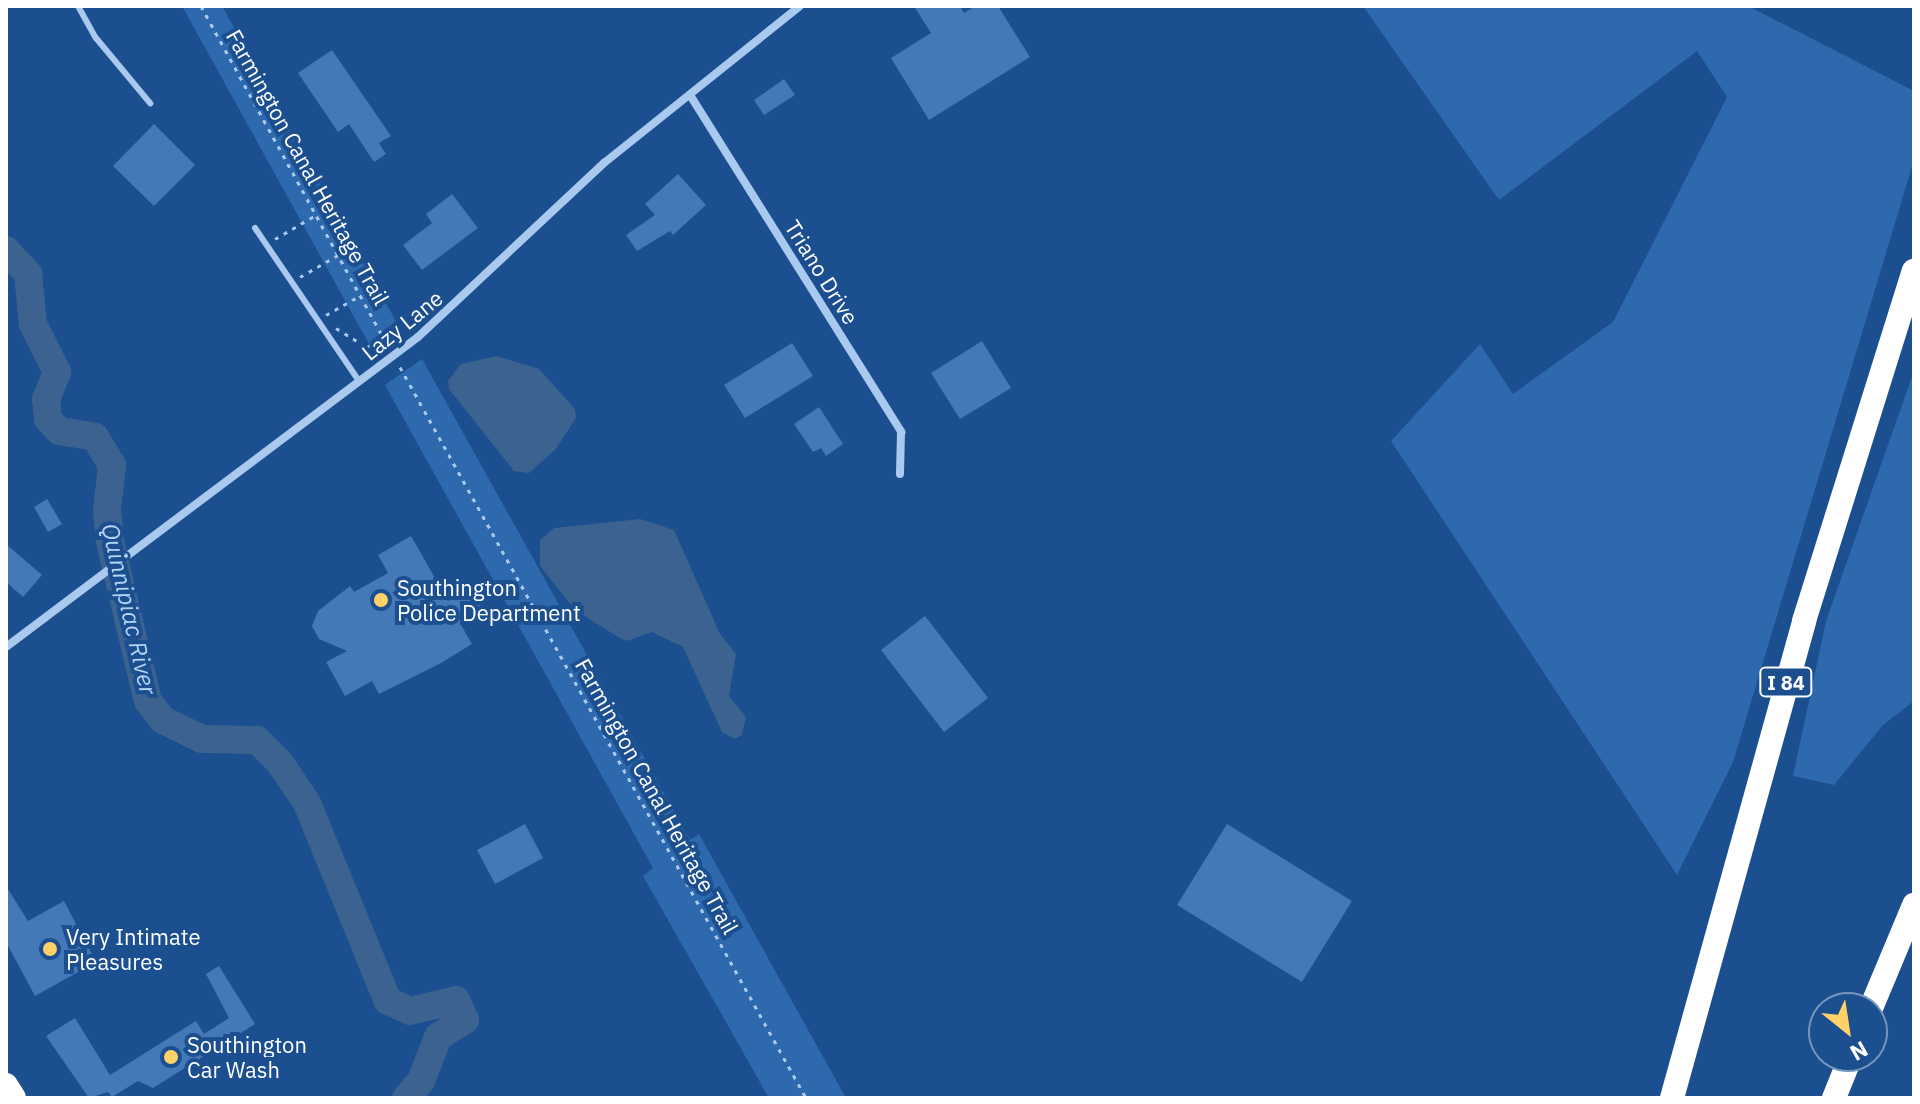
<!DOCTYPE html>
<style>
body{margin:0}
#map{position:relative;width:1920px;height:1104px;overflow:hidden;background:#1b4f8f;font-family:"IBM Plex Sans",sans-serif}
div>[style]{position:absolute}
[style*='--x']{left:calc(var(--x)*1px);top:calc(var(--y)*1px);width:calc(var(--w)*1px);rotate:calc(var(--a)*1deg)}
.green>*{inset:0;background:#2e69ad}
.water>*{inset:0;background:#3c6290}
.river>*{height:28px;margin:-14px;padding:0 14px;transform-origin:14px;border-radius:14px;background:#3c6290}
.building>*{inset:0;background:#4478b7}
.path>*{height:3px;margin-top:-1.5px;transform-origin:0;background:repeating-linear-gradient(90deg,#a9c9ee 0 4px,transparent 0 10px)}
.lane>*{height:6px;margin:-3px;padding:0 3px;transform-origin:3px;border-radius:3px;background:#a9c9ee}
.street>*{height:8px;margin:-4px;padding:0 4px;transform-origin:4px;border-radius:4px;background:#a9c9ee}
.highway>*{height:24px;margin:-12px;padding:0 12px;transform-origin:12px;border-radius:12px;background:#fff}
.dots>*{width:22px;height:22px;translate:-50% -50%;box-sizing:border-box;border:4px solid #1b4f8f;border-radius:50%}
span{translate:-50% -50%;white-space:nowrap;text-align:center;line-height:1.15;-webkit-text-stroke:8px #1b4f8f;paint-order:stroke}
.shield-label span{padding:2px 6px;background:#1b4f8f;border:2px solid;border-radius:6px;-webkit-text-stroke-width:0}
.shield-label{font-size:20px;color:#fff;font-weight:700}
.street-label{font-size:22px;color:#fff}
.poi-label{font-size:22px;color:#fff}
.left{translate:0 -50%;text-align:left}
.water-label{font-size:24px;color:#b5d3f5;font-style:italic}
.frame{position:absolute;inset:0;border:8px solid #fff;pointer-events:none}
.north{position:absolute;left:1808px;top:992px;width:80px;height:80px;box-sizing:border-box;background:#1b4f8f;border:2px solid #7695bc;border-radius:50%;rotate:150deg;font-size:22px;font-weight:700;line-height:32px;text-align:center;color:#fff}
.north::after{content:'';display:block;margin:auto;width:28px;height:36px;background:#ffd166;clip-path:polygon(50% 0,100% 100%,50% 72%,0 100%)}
</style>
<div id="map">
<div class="green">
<div style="clip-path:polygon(182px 6px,222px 6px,402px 332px,374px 353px)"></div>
<div style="clip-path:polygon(1363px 6px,1748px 6px,1914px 91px,1914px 160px,1733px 762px,1677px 875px,1391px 441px,1480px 344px,1513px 394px,1613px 322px,1727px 97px,1697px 51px,1499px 200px)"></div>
<div style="clip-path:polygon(422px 359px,690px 840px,699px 834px,846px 1098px,769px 1098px,643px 876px,653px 868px,385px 385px)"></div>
<div style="clip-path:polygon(1914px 371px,1914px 701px,1883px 725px,1834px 785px,1793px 776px,1826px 621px)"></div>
</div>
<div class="water">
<div style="clip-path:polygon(497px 356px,539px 369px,575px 409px,576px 418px,555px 450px,529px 473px,514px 471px,449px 389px,448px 381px,461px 364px)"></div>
<div style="clip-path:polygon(640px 519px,674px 530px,720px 634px,736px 654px,729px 696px,746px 717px,742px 735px,735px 739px,722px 732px,683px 647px,652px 632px,627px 641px,618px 637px,575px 610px,540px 566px,540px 540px,554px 528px)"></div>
</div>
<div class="river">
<div style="--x:6;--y:250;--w:33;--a:47"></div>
<div style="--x:28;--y:274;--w:50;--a:84.3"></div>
<div style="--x:33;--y:324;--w:54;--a:63.4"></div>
<div style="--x:57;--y:372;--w:29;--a:112"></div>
<div style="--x:46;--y:399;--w:20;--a:84"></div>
<div style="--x:48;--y:419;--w:16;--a:47"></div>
<div style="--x:59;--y:431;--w:36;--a:9"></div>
<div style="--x:95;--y:437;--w:33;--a:59"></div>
<div style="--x:112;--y:465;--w:46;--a:96.2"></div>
<div style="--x:107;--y:511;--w:31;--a:84"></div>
<div style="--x:110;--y:542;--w:163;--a:76.6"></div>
<div style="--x:148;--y:701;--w:24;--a:52"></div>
<div style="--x:163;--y:720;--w:43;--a:26"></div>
<div style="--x:202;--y:739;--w:55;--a:1"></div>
<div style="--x:257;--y:740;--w:33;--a:45"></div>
<div style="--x:280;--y:763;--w:48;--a:56"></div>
<div style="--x:307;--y:803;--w:214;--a:67.8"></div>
<div style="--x:388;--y:1001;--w:24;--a:24"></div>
<div style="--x:410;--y:1011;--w:47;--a:-13.4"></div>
<div style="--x:456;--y:1000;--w:22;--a:66"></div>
<div style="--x:465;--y:1020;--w:32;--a:148"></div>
<div style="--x:438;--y:1037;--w:47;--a:111.1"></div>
<div style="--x:421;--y:1081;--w:23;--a:131"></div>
</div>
<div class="building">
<div style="clip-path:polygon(914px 6px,960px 6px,964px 13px,975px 6px,998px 6px,1030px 57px,929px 120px,891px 58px,931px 33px)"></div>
<div style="clip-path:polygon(332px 50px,391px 136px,379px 143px,386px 154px,374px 162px,349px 124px,338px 132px,298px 73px)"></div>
<div style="clip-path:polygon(784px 79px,795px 95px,764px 115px,754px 100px)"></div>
<div style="clip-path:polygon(154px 124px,195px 165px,154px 206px,113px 166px)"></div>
<div style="clip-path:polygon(678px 174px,706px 205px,673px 235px,670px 231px,637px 251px,626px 235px,655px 215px,645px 204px)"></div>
<div style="clip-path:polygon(452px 194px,478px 228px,422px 270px,403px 245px,432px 223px,426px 214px)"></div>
<div style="clip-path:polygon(982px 341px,1011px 388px,960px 419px,931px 373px)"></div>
<div style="clip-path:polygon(792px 343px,813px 376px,745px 418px,724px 385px)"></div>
<div style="clip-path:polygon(819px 407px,843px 444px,826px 456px,821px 448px,813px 452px,794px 424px)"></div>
<div style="clip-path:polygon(47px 499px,62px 524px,48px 532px,34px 507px)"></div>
<div style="clip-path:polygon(411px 536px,448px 601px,473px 588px,486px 611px,461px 625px,472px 644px,441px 663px,379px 694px,372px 681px,345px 696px,326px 662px,347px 651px,319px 639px,312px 626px,318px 611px,350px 586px,354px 592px,388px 573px,378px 555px)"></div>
<div style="clip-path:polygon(6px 544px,42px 575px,23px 597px,6px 582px)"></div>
<div style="clip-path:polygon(925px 616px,988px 698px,944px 732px,881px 650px)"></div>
<div style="clip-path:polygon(525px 824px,543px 858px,495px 884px,477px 850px)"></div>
<div style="clip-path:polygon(1227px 824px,1352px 901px,1302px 982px,1177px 905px)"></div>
<div style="clip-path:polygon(6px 886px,28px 921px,64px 901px,96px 962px,35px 996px,6px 942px)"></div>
<div style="clip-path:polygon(219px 966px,255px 1024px,153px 1088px,138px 1081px,112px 1097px,108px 1092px,89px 1098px,46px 1036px,75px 1018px,110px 1075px,196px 1021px,204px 1034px,229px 1018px,206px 974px)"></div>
</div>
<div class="path">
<div style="--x:201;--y:6;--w:388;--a:61.2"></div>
<div style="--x:275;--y:239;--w:48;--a:-30.3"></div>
<div style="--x:300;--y:277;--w:44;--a:-30.1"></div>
<div style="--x:326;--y:315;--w:40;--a:-29.7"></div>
<div style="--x:336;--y:328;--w:36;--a:32"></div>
<div style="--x:367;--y:347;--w:19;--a:-25"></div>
<div style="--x:400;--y:367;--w:836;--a:60.95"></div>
</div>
<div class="lane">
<div style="--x:78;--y:6;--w:37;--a:61"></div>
<div style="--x:96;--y:38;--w:85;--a:50.3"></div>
<div style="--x:255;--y:228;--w:185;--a:55.8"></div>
</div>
<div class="street">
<div style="--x:690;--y:95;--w:398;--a:57.9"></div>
<div style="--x:901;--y:432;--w:42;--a:91.4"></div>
<div style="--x:6;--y:647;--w:516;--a:-36.96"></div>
<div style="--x:418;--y:337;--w:255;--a:-43.1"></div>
<div style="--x:604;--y:163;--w:251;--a:-38.7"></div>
</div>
<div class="highway">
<div style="--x:1871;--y:1008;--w:112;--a:-67.3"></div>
<div style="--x:6;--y:1085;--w:15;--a:58"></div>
<div style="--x:1672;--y:1098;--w:495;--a:-74.5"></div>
<div style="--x:1804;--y:621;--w:367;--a:-72.6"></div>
<div style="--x:1834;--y:1098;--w:45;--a:-68"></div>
</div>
<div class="dots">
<div style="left:381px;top:600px;background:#ffd166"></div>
<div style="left:50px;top:949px;background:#ffd166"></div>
<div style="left:171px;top:1057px;background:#ffd166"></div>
</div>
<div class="shield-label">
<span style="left:1786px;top:682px">I 84</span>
</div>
<div class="street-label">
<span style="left:308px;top:167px;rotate:61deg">Farmington Canal Heritage Trail</span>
<span style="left:822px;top:272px;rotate:58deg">Triano Drive</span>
<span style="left:402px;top:325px;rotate:-39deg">Lazy Lane</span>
<span style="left:657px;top:796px;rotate:61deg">Farmington Canal Heritage Trail</span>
</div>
<div class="poi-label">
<span class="left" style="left:397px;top:600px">Southington<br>Police Department</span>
<span class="left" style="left:66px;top:949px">Very Intimate<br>Pleasures</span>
<span class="left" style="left:187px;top:1057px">Southington<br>Car Wash</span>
</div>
<div class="water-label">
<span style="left:129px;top:609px;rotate:77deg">Quinnipiac River</span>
</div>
<div class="frame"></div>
<div class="north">N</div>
</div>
